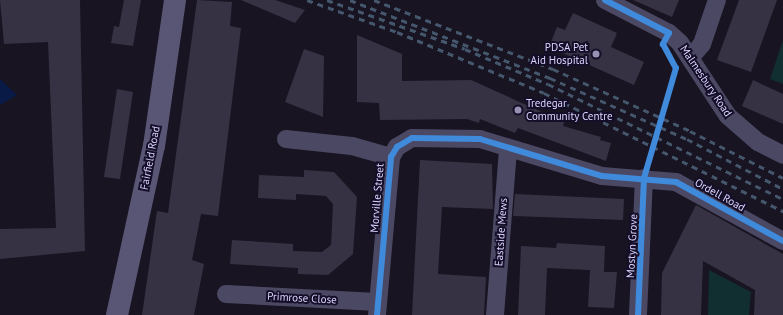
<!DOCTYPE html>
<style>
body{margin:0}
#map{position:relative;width:783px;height:315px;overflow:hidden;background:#181422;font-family:"PT Sans",sans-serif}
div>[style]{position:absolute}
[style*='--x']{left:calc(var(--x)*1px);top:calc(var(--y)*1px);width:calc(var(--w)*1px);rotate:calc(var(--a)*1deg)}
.green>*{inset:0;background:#112e31}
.water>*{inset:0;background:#081a45}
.building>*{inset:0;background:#363244}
.street>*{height:18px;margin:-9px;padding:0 9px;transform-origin:9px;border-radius:9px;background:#4b4863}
.secondary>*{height:22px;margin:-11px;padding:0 11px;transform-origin:11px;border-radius:11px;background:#595575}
.rail>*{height:3px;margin-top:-1.5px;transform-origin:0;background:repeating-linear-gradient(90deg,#44576d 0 6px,transparent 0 11px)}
.cycleway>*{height:6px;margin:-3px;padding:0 3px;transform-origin:3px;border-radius:3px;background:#408adc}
.dots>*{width:11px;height:11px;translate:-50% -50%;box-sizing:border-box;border:2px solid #140e28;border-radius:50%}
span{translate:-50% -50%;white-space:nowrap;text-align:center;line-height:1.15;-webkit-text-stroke:4px #140e28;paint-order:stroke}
.poi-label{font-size:11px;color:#dcd5ff}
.right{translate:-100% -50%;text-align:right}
.left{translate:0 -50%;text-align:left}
.street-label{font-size:11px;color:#dcd5ff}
</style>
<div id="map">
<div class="green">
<div style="clip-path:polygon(783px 40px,783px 84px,770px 79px)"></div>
<div style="clip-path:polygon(709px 270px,751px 292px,749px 315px,708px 315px)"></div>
</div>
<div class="water">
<div style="clip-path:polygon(0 79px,17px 95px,0 105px)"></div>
</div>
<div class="building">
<div style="clip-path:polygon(0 0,80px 0,85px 251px,0 259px,0 229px,56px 228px,48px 42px,4px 44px)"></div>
<div style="clip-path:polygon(124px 0,141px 0,133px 46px,111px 43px,114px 26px,119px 27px)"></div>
<div style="clip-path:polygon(197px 0,232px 2px,230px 26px,241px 28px,218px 216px,201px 214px,192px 260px,204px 264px,194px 315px,142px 315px,157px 211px,168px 213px)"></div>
<div style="clip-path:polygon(241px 0,275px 0,305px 10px,295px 23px)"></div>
<div style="clip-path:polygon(633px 0,679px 0,672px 17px)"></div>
<div style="clip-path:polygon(739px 0,777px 0,751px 72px,717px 60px)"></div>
<div style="clip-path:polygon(573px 13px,617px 33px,611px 47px,644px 62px,634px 85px,549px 47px,557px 27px,565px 30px)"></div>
<div style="clip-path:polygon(357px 35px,402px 54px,402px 81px,471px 80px,564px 122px,563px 126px,601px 137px,600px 140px,611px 143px,606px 161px,518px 128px,515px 133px,480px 119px,479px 123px,467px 119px,380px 120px,379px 103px,357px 102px)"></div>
<div style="clip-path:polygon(304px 49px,324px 56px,323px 117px,285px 102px)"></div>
<div style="clip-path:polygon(753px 80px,783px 94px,783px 124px,742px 106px)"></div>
<div style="clip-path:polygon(117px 89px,133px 92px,120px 179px,104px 177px)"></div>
<div style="clip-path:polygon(420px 160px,492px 164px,493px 209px,442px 207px,438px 274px,486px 277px,484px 315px,412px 315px)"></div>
<div style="clip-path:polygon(304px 170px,334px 172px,357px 197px,353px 254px,328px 275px,298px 274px,298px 268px,230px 264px,232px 240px,293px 244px,293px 251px,322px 252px,331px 245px,333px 204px,326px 196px,296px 194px,296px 200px,258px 198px,259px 175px,304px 177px)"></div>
<div style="clip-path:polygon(515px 194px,624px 199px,623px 220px,513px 216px)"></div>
<div style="clip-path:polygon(696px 205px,783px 254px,783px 315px,754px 315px,755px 290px,703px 261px,701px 315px,661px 315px,662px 273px)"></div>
<div style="clip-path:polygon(557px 243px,605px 246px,604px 272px,617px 272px,614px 308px,588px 307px,590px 270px,547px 268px,545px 315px,518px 315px,521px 246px,556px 248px)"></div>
</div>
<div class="street">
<div style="--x:605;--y:0;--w:72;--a:27.3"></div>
<div style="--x:669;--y:33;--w:15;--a:42"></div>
<div style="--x:680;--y:43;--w:87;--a:56.7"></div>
<div style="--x:728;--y:116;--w:40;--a:41"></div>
<div style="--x:758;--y:142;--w:28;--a:27"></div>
<div style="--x:690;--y:58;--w:18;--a:-49"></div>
<div style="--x:702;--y:44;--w:46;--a:-71.2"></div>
<div style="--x:286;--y:139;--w:66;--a:6.1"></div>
<div style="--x:352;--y:146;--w:41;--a:15.8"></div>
<div style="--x:226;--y:294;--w:151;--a:3"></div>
<div style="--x:377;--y:315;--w:159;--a:-84.9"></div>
<div style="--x:391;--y:157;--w:12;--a:-59"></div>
<div style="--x:397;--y:147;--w:17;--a:-31"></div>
<div style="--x:412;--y:138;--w:68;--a:0.8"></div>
<div style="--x:480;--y:139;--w:127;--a:16.9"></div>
<div style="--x:602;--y:176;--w:74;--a:4.6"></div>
<div style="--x:676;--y:182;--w:122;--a:28.9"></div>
<div style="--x:495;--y:315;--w:167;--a:-85.5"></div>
<div style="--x:638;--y:315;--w:137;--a:-87.5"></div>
</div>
<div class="secondary">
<div style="--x:117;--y:315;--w:173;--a:-77.7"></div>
<div style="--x:154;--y:146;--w:148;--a:-81.8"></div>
</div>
<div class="rail">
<div style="--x:307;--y:0;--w:96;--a:19.6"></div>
<div style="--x:397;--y:32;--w:159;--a:22.5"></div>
<div style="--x:544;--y:93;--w:267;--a:26.3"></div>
<div style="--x:327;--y:0;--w:146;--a:19.5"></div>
<div style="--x:465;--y:49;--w:90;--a:22.9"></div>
<div style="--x:548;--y:84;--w:262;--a:26.1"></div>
<div style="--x:350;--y:0;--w:215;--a:21.3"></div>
<div style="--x:550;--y:78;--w:150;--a:24"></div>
<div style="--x:687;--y:139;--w:108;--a:27.5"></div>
<div style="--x:374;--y:0;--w:192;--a:21.1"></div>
<div style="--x:553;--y:69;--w:150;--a:24.3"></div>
<div style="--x:690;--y:131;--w:104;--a:26.8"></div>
</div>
<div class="cycleway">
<div style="--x:605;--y:0;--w:72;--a:27.3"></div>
<div style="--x:669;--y:33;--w:13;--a:119"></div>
<div style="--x:663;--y:44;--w:27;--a:62"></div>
<div style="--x:676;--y:68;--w:115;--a:106.2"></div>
<div style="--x:644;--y:178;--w:137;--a:92.5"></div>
<div style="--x:377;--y:315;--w:159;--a:-84.9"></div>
<div style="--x:391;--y:157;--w:12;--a:-59"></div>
<div style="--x:397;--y:147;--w:17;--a:-31"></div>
<div style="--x:412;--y:138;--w:68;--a:0.8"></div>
<div style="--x:480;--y:139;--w:127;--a:16.9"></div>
<div style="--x:602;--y:176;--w:74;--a:4.6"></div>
<div style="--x:676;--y:182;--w:122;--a:28.9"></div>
</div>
<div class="dots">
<div style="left:596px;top:54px;background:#9791b2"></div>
<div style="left:518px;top:110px;background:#9791b2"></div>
</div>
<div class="poi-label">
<span class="right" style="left:588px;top:54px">PDSA Pet<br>Aid Hospital</span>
<span class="left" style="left:526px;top:110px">Tredegar<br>Community Centre</span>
</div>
<div class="street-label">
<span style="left:706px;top:81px;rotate:56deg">Malmesbury Road</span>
<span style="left:150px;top:158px;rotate:-79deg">Fairfield Road</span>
<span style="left:720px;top:195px;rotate:29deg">Ordell Road</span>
<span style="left:377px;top:198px;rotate:-85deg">Morville Street</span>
<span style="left:501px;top:232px;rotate:-86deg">Eastside Mews</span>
<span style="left:632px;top:246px;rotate:-87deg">Mostyn Grove</span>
<span style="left:302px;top:298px;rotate:3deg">Primrose Close</span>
</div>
</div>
